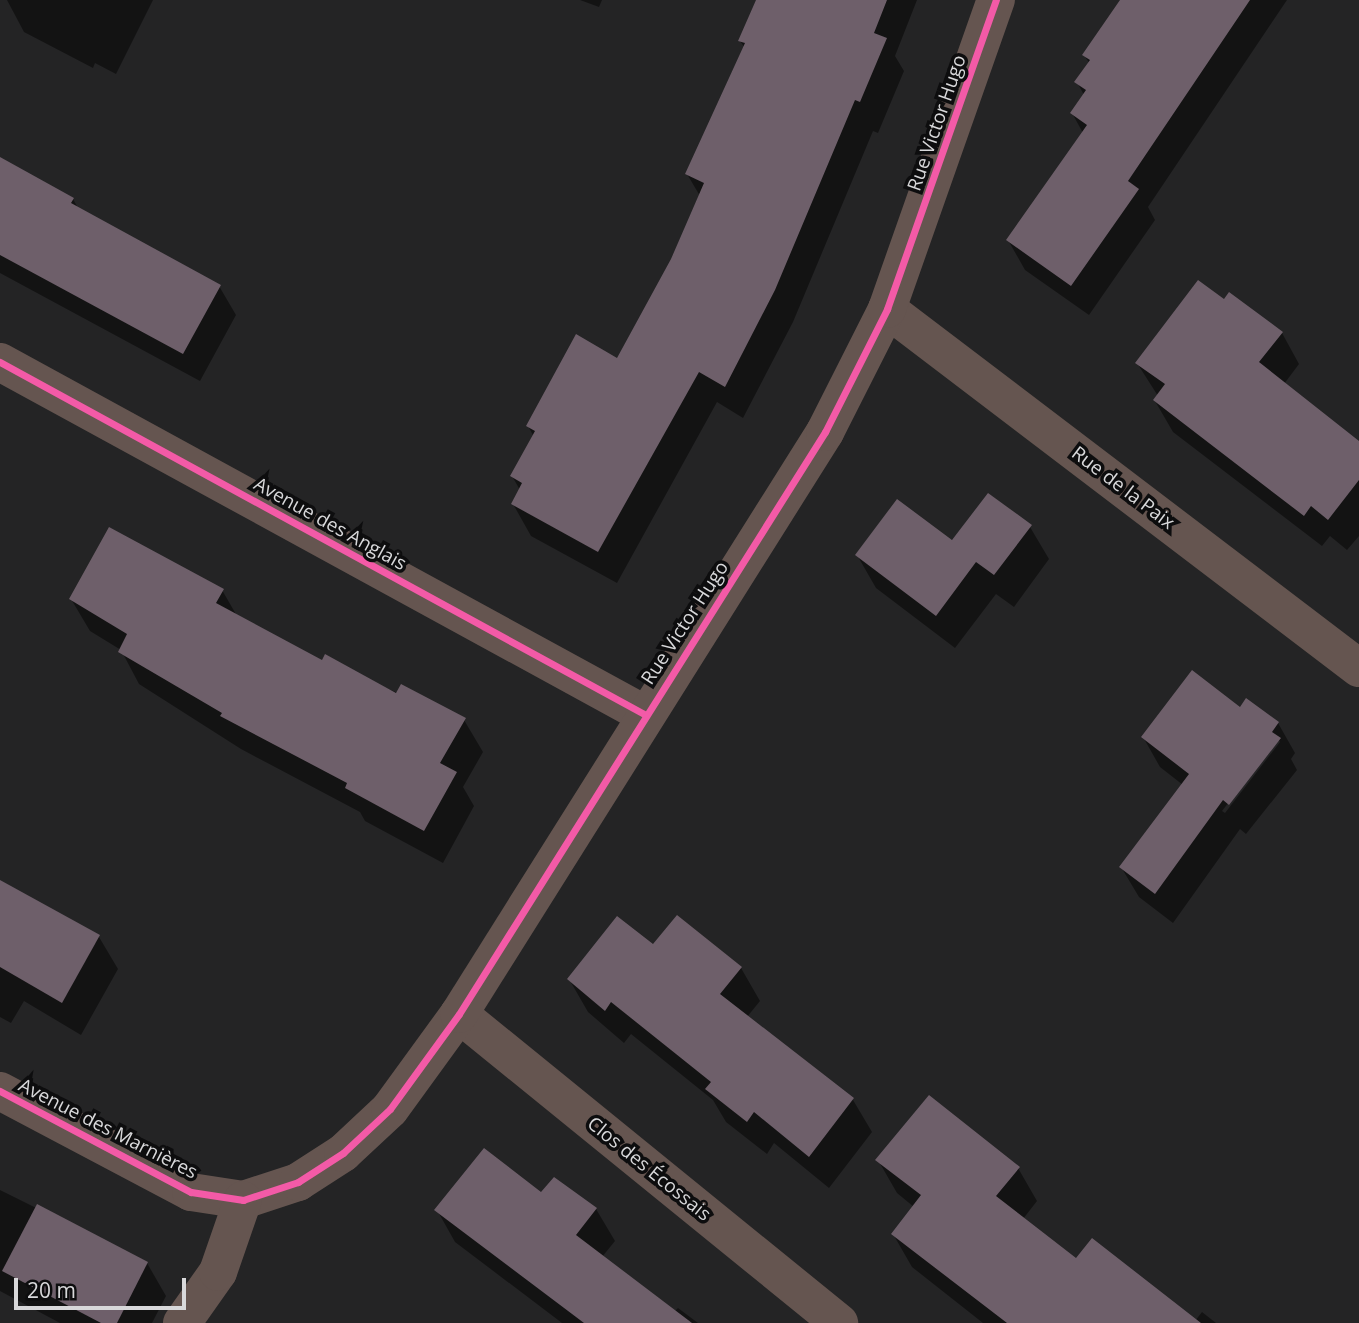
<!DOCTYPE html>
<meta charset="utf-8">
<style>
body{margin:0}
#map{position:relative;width:1359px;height:1323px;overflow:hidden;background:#242425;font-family:"Open Sans",sans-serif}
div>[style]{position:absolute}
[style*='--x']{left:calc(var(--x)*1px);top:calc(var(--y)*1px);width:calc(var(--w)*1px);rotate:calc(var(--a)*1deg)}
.shadow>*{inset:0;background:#0007}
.building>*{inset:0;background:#6e5f6a}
.minor>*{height:38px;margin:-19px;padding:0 19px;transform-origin:19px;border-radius:19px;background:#655550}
.cycleway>*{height:7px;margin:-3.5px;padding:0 3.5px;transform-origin:3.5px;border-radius:3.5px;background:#f35aa7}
span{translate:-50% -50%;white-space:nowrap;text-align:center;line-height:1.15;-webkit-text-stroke:7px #0d0d0e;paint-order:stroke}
.street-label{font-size:19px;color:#d8d8da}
.scale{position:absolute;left:14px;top:1278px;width:172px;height:32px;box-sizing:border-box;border:4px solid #d8d8da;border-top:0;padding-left:9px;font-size:21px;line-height:24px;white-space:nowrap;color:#d8d8da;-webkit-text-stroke:5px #0d0d0e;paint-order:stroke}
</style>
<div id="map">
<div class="shadow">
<div style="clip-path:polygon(7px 0,153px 0,116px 74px,95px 63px,93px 68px,24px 32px)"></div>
<div style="clip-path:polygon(580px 0,602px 0,599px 7px)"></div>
<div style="clip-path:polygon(758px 0,917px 0,895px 56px,904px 71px,878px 133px,873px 131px,793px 322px,743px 418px,717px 402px,617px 583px,531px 536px,513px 504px,520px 490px,512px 476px,534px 437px,528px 426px,618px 360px,673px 259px,700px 196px,687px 174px,745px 48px,740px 41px)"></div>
<div style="clip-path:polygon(1150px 0,1287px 0,1148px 207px,1155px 220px,1089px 315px,1025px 270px,1008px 240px,1083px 133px,1072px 113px,1084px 95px,1077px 82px,1090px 64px,1084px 55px)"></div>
<div style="clip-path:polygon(0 159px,73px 199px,79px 210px,219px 286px,236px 315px,200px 381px,0 273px)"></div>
<div style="clip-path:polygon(1225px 301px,1282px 333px,1299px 364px,1284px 384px,1359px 443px,1359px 536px,1347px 550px,1330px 536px,1322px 546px,1173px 432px,1155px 401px,1158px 396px,1137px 363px)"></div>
<div style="clip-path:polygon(1030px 527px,1049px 559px,1014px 607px,996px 594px,955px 648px,876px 588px,857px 555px)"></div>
<div style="clip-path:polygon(222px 590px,237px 616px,322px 662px,464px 720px,483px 752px,463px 787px,474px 806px,443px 863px,365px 821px,360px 812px,241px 749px,139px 684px,121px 650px,90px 631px,71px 599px)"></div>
<div style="clip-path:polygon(evenodd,1240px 709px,1278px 723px,1295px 753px,1291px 759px,1297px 770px,1246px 834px,1240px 829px,1173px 923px,1139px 897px,1121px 867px,1183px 785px,1160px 767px,1143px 737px,1240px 709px,1278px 739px,1280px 742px,1225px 813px,1222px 811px,1278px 739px)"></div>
<div style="clip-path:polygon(0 882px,99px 937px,118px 969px,81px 1035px,24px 1001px,11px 1023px,0 1017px)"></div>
<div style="clip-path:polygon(653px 947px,741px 968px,760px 1001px,747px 1017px,853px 1100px,872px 1132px,829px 1188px,774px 1143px,767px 1154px,726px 1122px,713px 1100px,631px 1034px,624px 1043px,588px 1012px,569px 979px)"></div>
<div style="clip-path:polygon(878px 1160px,1018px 1168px,1037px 1201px,1023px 1219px,1076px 1260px,1195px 1321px,1202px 1312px,1216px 1323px,983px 1323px,912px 1267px,893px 1234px,914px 1207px,897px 1193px)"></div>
<div style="clip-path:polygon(0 1190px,147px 1263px,166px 1296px,152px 1323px,60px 1323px,0 1291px)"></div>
<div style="clip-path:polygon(541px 1194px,596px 1209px,615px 1241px,602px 1257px,674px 1312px,678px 1308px,698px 1323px,562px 1323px,455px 1242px,437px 1210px)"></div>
</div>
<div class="building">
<div style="clip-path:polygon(756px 0,887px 0,874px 33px,887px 38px,860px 102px,855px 100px,775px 290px,725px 387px,699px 372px,598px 552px,511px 504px,522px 483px,510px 476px,535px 431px,526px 426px,576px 334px,617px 358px,671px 259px,704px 183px,685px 174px,745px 43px,738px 41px)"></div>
<div style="clip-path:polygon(1120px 0,1250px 0,1128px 181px,1139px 189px,1071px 286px,1006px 240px,1087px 125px,1070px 113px,1086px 90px,1074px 82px,1090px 60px,1082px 55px)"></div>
<div style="clip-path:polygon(0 157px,74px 198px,71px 203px,221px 285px,183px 354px,0 255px)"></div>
<div style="clip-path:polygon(1198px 280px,1224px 299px,1229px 292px,1283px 332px,1259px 362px,1359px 441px,1359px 480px,1328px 520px,1311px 506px,1304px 516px,1153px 400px,1165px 384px,1135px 363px)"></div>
<div style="clip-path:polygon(988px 493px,1032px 525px,994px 575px,976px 562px,936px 616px,855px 555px,897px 499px,952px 540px)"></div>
<div style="clip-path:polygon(109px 527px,224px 589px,216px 603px,322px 660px,325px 654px,396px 693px,401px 684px,466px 718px,440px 763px,457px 772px,424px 831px,345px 788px,347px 783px,220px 716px,222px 713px,118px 652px,127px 634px,69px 599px)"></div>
<div style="clip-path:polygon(1192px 670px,1240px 707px,1246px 698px,1279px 722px,1272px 732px,1281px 738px,1229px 805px,1223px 800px,1155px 894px,1119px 867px,1189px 774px,1141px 737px)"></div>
<div style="clip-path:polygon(0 880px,100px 935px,62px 1003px,0 967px)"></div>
<div style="clip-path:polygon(677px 915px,742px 967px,720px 994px,854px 1098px,809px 1157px,754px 1112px,747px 1122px,705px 1089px,711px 1082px,611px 1002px,605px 1011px,567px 979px,617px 916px,653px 944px)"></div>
<div style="clip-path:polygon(929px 1095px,1020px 1167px,996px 1196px,1076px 1258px,1092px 1238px,1201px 1323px,1007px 1323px,891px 1234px,921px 1195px,875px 1160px)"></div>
<div style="clip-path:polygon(484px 1148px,541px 1192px,554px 1177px,597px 1208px,576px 1235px,692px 1323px,584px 1323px,434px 1210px)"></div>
<div style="clip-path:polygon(37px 1204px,148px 1262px,117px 1323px,101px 1323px,2px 1271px)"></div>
</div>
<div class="minor">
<div style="--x:887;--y:309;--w:593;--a:37.26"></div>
<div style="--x:0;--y:362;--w:734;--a:28.66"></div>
<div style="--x:459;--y:1014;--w:490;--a:39.1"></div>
<div style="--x:0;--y:1091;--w:216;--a:27.9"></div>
<div style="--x:191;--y:1192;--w:53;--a:8.7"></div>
<div style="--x:243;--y:1200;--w:58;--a:-18.1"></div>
<div style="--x:298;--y:1182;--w:54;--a:-32.8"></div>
<div style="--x:343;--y:1153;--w:64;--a:-43.1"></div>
<div style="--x:390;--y:1109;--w:117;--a:-54"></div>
<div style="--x:459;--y:1014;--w:688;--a:-57.84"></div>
<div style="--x:825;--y:432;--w:138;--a:-63.2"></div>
<div style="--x:887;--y:309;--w:328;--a:-70.6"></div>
<div style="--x:182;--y:1323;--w:62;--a:-54.8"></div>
<div style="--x:218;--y:1272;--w:76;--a:-70.9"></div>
</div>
<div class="cycleway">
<div style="--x:0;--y:362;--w:734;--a:28.66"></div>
<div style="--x:0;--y:1091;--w:216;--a:27.9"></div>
<div style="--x:191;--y:1192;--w:53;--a:8.7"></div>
<div style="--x:243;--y:1200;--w:58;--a:-18.1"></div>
<div style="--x:298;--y:1182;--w:54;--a:-32.8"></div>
<div style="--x:343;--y:1153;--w:64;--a:-43.1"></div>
<div style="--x:390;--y:1109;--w:117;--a:-54"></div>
<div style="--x:459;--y:1014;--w:688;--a:-57.84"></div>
<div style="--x:825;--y:432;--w:138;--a:-63.2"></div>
<div style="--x:887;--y:309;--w:328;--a:-70.6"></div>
</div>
<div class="street-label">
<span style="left:937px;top:123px;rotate:-71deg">Rue Victor Hugo</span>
<span style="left:1123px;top:488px;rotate:37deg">Rue de la Paix</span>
<span style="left:330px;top:524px;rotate:29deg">Avenue des Anglais</span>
<span style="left:685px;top:623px;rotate:-57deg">Rue Victor Hugo</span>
<span style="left:108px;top:1129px;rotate:27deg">Avenue des Marnières</span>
<span style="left:649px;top:1169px;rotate:39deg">Clos des Écossais</span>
</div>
<div class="scale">20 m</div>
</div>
